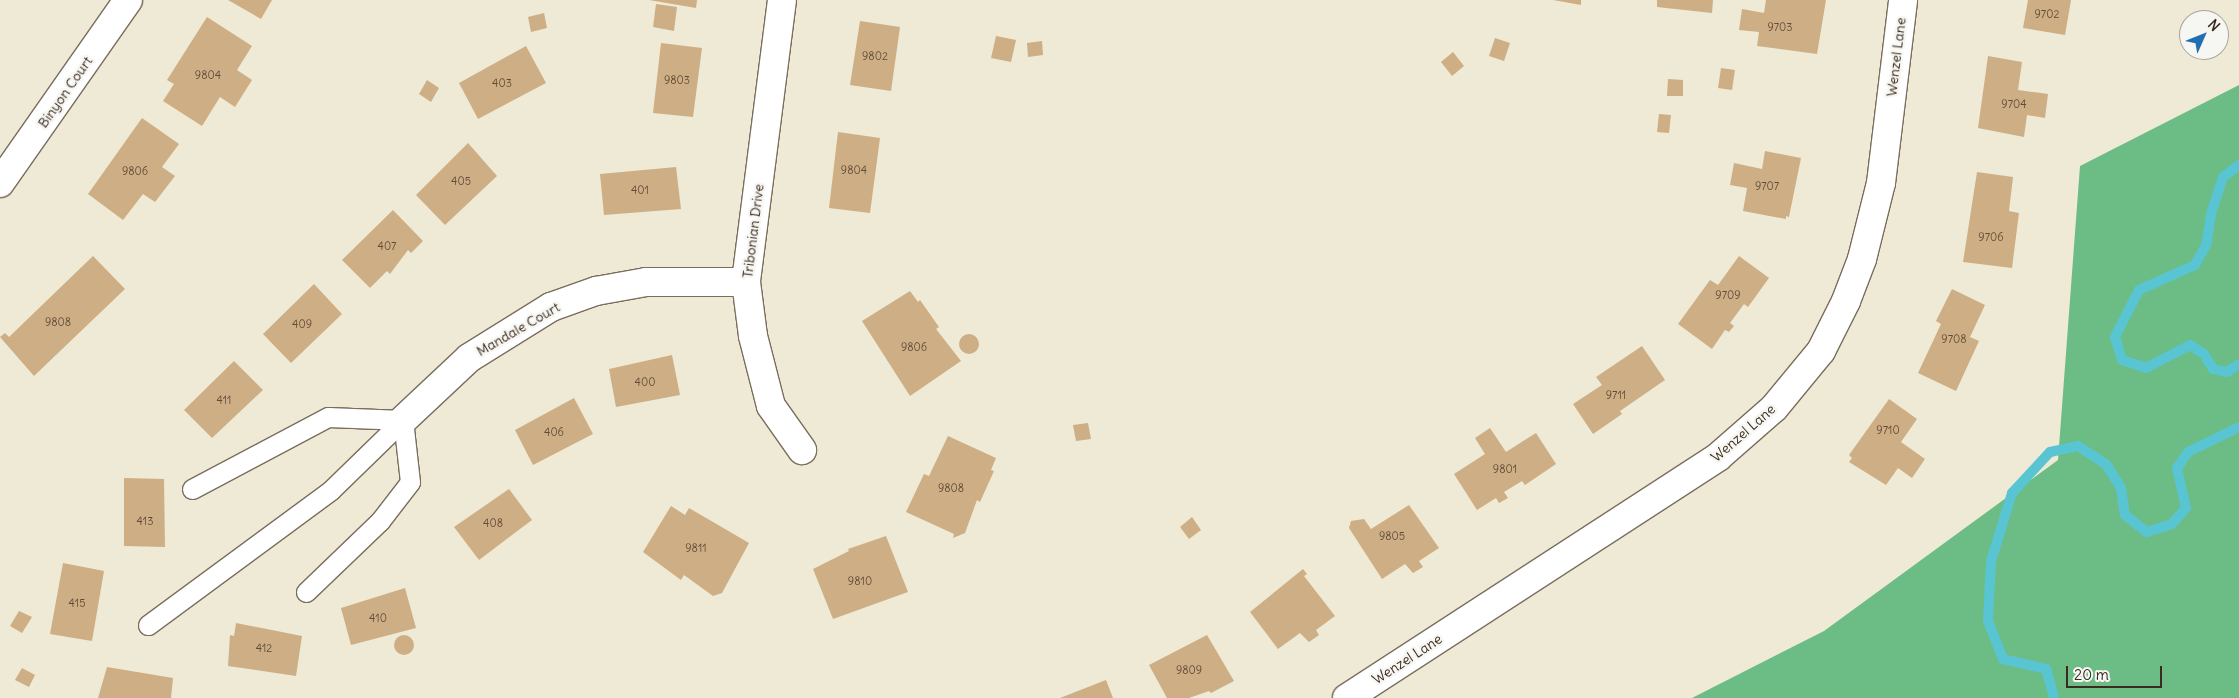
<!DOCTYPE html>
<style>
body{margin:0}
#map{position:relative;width:2239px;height:698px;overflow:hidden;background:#eeead5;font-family:Delius,sans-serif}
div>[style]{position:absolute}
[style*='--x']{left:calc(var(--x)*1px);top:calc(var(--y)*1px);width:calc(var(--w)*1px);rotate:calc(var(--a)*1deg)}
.forest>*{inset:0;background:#6cbc86}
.stream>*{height:10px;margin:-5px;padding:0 5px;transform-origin:5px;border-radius:5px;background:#59c5d3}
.building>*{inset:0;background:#ceae85}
.round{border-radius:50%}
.roads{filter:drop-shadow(1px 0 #7a6d5e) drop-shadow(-1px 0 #7a6d5e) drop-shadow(0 1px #7a6d5e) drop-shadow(0 -1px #7a6d5e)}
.service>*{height:19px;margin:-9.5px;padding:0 9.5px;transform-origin:9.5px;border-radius:9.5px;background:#fff}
.minor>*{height:28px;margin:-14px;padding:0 14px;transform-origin:14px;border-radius:14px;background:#fff}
span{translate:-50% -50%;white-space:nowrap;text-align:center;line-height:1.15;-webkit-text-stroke:5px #f6f6f2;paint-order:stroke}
.number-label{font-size:11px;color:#604b38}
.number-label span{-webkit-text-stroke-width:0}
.street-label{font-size:14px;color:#3b2a1e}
.north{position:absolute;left:2179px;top:10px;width:50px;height:50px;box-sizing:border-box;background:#f6f6f2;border:1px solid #aba49d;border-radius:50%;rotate:46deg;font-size:14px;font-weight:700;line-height:20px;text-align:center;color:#3b2a1e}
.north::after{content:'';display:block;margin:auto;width:18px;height:22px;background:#1f6fb2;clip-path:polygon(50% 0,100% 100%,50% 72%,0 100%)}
.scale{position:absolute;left:2066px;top:666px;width:96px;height:22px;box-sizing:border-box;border:2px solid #3b2a1e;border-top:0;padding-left:6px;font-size:15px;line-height:18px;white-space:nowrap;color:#3b2a1e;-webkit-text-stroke:4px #f6f6f2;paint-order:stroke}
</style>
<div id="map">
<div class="forest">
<div style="clip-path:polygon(2239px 85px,2239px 698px,1692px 698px,1824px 631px,2058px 460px,2080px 166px)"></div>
</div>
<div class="stream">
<div style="--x:2239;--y:165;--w:20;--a:143"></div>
<div style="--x:2223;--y:177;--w:40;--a:108"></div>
<div style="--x:2211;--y:215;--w:30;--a:99"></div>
<div style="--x:2206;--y:245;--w:23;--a:119"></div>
<div style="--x:2195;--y:265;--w:61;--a:155.9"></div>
<div style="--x:2139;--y:290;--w:53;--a:117.1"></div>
<div style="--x:2115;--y:337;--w:24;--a:73"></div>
<div style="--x:2122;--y:360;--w:25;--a:18"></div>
<div style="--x:2146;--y:368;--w:50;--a:-27.6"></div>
<div style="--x:2190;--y:345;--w:17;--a:33"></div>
<div style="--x:2204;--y:354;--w:17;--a:59"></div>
<div style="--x:2213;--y:369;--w:14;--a:12"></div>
<div style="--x:2227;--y:372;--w:14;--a:-34"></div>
<div style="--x:2054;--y:698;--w:30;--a:-105"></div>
<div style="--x:2046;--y:669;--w:44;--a:-166.9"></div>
<div style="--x:2003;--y:659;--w:41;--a:-111.5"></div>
<div style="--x:1988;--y:621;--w:60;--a:-87.1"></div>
<div style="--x:1991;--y:561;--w:71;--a:-72.8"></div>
<div style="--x:2012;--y:493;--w:56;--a:-47.2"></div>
<div style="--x:2050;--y:452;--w:29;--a:-12"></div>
<div style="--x:2078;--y:446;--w:33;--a:33"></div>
<div style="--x:2106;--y:464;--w:28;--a:58"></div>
<div style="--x:2121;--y:488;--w:27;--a:82"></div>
<div style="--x:2125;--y:515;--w:28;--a:38"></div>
<div style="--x:2147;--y:532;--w:26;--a:-18"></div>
<div style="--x:2172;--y:524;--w:21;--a:-49"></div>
<div style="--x:2186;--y:508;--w:41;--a:-102.7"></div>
<div style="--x:2177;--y:468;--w:19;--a:-55"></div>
<div style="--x:2188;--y:452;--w:57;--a:-26.1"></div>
</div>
<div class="building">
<div style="clip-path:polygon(228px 0,272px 0,261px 19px)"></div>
<div style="clip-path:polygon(649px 0,697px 0,696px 8px)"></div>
<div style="clip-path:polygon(1553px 0,1581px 0,1581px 5px)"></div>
<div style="clip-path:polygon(1657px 0,1713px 0,1712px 13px,1657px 7px)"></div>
<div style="clip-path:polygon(1766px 0,1826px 0,1817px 54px,1757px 46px,1759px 32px,1739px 30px,1742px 9px,1764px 13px)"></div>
<div style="clip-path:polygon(2028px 0,2071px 0,2065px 35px,2023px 28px)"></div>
<div style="clip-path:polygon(656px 4px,677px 7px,674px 31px,653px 27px)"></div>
<div style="clip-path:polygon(544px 13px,547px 28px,531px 32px,528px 17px)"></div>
<div style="clip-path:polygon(207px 17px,252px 46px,237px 70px,252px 80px,235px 107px,220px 97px,202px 126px,163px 101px,174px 84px,167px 80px)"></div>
<div style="clip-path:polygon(860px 21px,900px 27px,891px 91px,850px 85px)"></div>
<div style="clip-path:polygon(996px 36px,1016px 40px,1011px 62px,991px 58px)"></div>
<div style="clip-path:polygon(1495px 38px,1510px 43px,1504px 61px,1489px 56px)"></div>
<div style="clip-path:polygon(1042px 41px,1043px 55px,1028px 57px,1027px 43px)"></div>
<div style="clip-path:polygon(661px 43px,702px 48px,693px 117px,653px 113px)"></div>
<div style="clip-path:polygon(526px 46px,546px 83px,478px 119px,459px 83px)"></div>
<div style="clip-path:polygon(1453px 52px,1464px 66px,1452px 76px,1441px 62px)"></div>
<div style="clip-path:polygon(1988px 56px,2022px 62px,2018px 90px,2048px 94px,2045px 118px,2027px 115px,2024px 137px,1978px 128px)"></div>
<div style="clip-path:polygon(1721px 68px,1735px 70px,1732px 90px,1718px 88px)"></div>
<div style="clip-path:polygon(1668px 79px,1683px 80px,1683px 96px,1667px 96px)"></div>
<div style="clip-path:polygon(427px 80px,439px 88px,431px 102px,419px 94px)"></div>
<div style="clip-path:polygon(1659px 114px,1671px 115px,1669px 133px,1657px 132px)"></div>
<div style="clip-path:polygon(142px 118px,179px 144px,162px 167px,175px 176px,155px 202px,143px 194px,123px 220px,88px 194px)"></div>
<div style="clip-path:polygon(838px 132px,880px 138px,870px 213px,829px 208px)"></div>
<div style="clip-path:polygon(468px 143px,497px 176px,445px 225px,416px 195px)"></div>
<div style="clip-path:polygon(1765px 151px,1801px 158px,1789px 217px,1786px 216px,1786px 219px,1743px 211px,1747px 188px,1730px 185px,1734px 163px,1762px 169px)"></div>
<div style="clip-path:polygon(676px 167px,681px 209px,604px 215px,600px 174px)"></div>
<div style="clip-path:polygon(1977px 172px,2013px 177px,2009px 211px,2019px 213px,2012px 268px,1963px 262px)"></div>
<div style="clip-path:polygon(393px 210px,423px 241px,411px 253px,408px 250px,390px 274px,387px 271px,370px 288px,342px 260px)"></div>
<div style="clip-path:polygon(93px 256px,125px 289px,34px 376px,0 337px,5px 333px,9px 337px)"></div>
<div style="clip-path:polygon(1739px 256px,1769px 278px,1748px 307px,1744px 304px,1730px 323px,1734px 326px,1729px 332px,1725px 330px,1712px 349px,1678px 324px,1710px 280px,1718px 285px)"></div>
<div style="clip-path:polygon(314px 284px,342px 314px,291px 363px,263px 334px)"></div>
<div style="clip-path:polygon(1952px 289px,1985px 305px,1970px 337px,1979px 341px,1956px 391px,1918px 373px,1941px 324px,1936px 321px)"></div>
<div style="clip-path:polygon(910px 291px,918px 302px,920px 300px,939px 327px,936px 329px,961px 361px,910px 396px,862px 321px)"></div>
<div class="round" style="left:959px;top:334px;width:20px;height:20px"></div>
<div style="clip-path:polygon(1642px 346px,1665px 380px,1620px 411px,1622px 414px,1593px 434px,1573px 404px,1602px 385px,1596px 377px)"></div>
<div style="clip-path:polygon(672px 355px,680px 395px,616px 407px,609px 369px)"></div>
<div style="clip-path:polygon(234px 361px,263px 390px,212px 438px,184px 410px)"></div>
<div style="clip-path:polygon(574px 398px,593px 434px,533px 465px,515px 430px)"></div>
<div style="clip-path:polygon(1889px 399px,1917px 419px,1901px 442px,1925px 459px,1912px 478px,1898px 468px,1886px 485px,1849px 462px,1852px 458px,1849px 455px)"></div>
<div style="clip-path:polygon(1088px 423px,1091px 439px,1076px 441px,1073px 425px)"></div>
<div style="clip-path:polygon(1490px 428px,1506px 452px,1536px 433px,1556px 464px,1525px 485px,1522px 481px,1504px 492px,1508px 498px,1499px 503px,1496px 498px,1477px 510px,1454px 474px,1485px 454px,1475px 438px)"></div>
<div style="clip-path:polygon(948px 436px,996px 458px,991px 470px,994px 471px,980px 502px,977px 500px,965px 533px,953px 538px,954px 534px,906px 512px,924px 474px,929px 476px)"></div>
<div style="clip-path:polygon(124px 478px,164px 479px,165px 547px,124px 546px)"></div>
<div style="clip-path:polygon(509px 489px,532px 520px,479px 560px,454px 527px)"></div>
<div style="clip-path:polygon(1409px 505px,1439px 548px,1419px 561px,1423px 567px,1413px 573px,1405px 564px,1382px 579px,1349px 528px,1351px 521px,1364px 519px,1371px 529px)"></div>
<div style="clip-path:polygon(671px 506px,685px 515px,689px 508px,749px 543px,722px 593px,713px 596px,684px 575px,681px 580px,643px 552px)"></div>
<div style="clip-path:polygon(1192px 517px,1201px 530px,1189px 539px,1180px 527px)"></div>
<div style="clip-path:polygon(886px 536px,908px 592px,833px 619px,813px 569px,849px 551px,848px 549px)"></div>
<div style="clip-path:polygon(63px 563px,104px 571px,92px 641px,50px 634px)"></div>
<div style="clip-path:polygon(1303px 569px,1307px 574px,1304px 576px,1335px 616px,1316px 630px,1319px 635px,1309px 642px,1300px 633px,1278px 649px,1250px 612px)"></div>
<div style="clip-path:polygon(405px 588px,416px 628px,351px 645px,341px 608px)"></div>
<div style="clip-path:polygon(19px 611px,32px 617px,22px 633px,10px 626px)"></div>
<div style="clip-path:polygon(236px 623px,302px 636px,296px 676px,228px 666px,230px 635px,234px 636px)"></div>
<div style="clip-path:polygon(1207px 635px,1234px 681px,1211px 693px,1209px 691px,1189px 698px,1167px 698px,1149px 665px)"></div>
<div class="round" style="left:394px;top:635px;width:20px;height:20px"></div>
<div style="clip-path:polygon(107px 667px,173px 678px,171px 698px,98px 698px)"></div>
<div style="clip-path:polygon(22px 668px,35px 675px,29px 687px,15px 680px)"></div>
<div style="clip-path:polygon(1106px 680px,1113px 698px,1060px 698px)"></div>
</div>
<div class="roads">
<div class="service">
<div style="--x:192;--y:489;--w:154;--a:-27.9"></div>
<div style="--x:328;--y:417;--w:75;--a:2.3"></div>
<div style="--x:306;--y:592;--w:103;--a:-43.8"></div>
<div style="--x:380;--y:521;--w:49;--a:-52.4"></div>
<div style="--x:410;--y:482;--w:62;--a:-96.4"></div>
<div style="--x:148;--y:625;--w:227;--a:-36.4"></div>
<div style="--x:331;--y:490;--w:100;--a:-44.2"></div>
</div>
<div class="minor">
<div style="--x:782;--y:0;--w:284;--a:97.3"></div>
<div style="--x:746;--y:282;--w:54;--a:82.6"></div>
<div style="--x:753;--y:336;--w:72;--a:75.6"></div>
<div style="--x:771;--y:406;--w:54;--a:54.8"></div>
<div style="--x:0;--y:183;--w:223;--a:-55"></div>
<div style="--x:403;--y:420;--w:91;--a:-43.2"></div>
<div style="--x:469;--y:358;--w:97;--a:-31.9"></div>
<div style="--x:551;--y:307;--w:48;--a:-19.6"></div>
<div style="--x:596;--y:291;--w:51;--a:-10.2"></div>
<div style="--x:646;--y:282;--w:100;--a:0"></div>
<div style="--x:1347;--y:698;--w:442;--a:-33"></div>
<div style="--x:1718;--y:457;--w:74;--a:-41.2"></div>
<div style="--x:1774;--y:408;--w:74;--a:-50.5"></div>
<div style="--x:1821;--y:351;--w:56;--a:-63.4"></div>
<div style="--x:1846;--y:301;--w:45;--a:-69.1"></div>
<div style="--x:1862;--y:259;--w:78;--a:-76"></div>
<div style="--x:1881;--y:183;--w:184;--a:-83.1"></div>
</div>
</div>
<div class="number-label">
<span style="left:2047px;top:14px">9702</span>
<span style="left:1780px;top:27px">9703</span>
<span style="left:875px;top:56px">9802</span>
<span style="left:208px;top:75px">9804</span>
<span style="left:677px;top:80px">9803</span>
<span style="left:502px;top:83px">403</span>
<span style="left:2014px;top:104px">9704</span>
<span style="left:854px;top:170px">9804</span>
<span style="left:135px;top:171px">9806</span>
<span style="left:461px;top:181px">405</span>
<span style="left:1767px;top:186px">9707</span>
<span style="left:640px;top:190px">401</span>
<span style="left:1991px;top:237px">9706</span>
<span style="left:387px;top:246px">407</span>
<span style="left:1728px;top:295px">9709</span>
<span style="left:58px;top:322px">9808</span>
<span style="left:302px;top:324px">409</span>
<span style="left:1954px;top:339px">9708</span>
<span style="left:914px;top:347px">9806</span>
<span style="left:645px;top:382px">400</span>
<span style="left:1616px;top:395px">9711</span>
<span style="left:224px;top:400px">411</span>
<span style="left:1888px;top:430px">9710</span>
<span style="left:554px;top:432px">406</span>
<span style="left:1505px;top:469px">9801</span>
<span style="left:951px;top:488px">9808</span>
<span style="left:145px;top:521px">413</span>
<span style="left:493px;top:523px">408</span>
<span style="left:1392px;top:536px">9805</span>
<span style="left:696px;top:548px">9811</span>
<span style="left:860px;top:581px">9810</span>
<span style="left:77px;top:603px">415</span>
<span style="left:378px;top:618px">410</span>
<span style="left:264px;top:648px">412</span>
<span style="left:1189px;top:670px">9809</span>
</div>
<div class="street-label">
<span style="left:1896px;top:57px;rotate:-83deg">Wenzel Lane</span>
<span style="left:65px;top:92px;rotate:-55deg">Binyon Court</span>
<span style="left:753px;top:231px;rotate:-83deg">Tribonian Drive</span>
<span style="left:518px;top:329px;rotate:-30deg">Mandale Court</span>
<span style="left:1743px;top:433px;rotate:-41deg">Wenzel Lane</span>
<span style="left:1407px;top:659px;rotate:-33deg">Wenzel Lane</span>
</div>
<div class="north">N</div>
<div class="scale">20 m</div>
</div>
